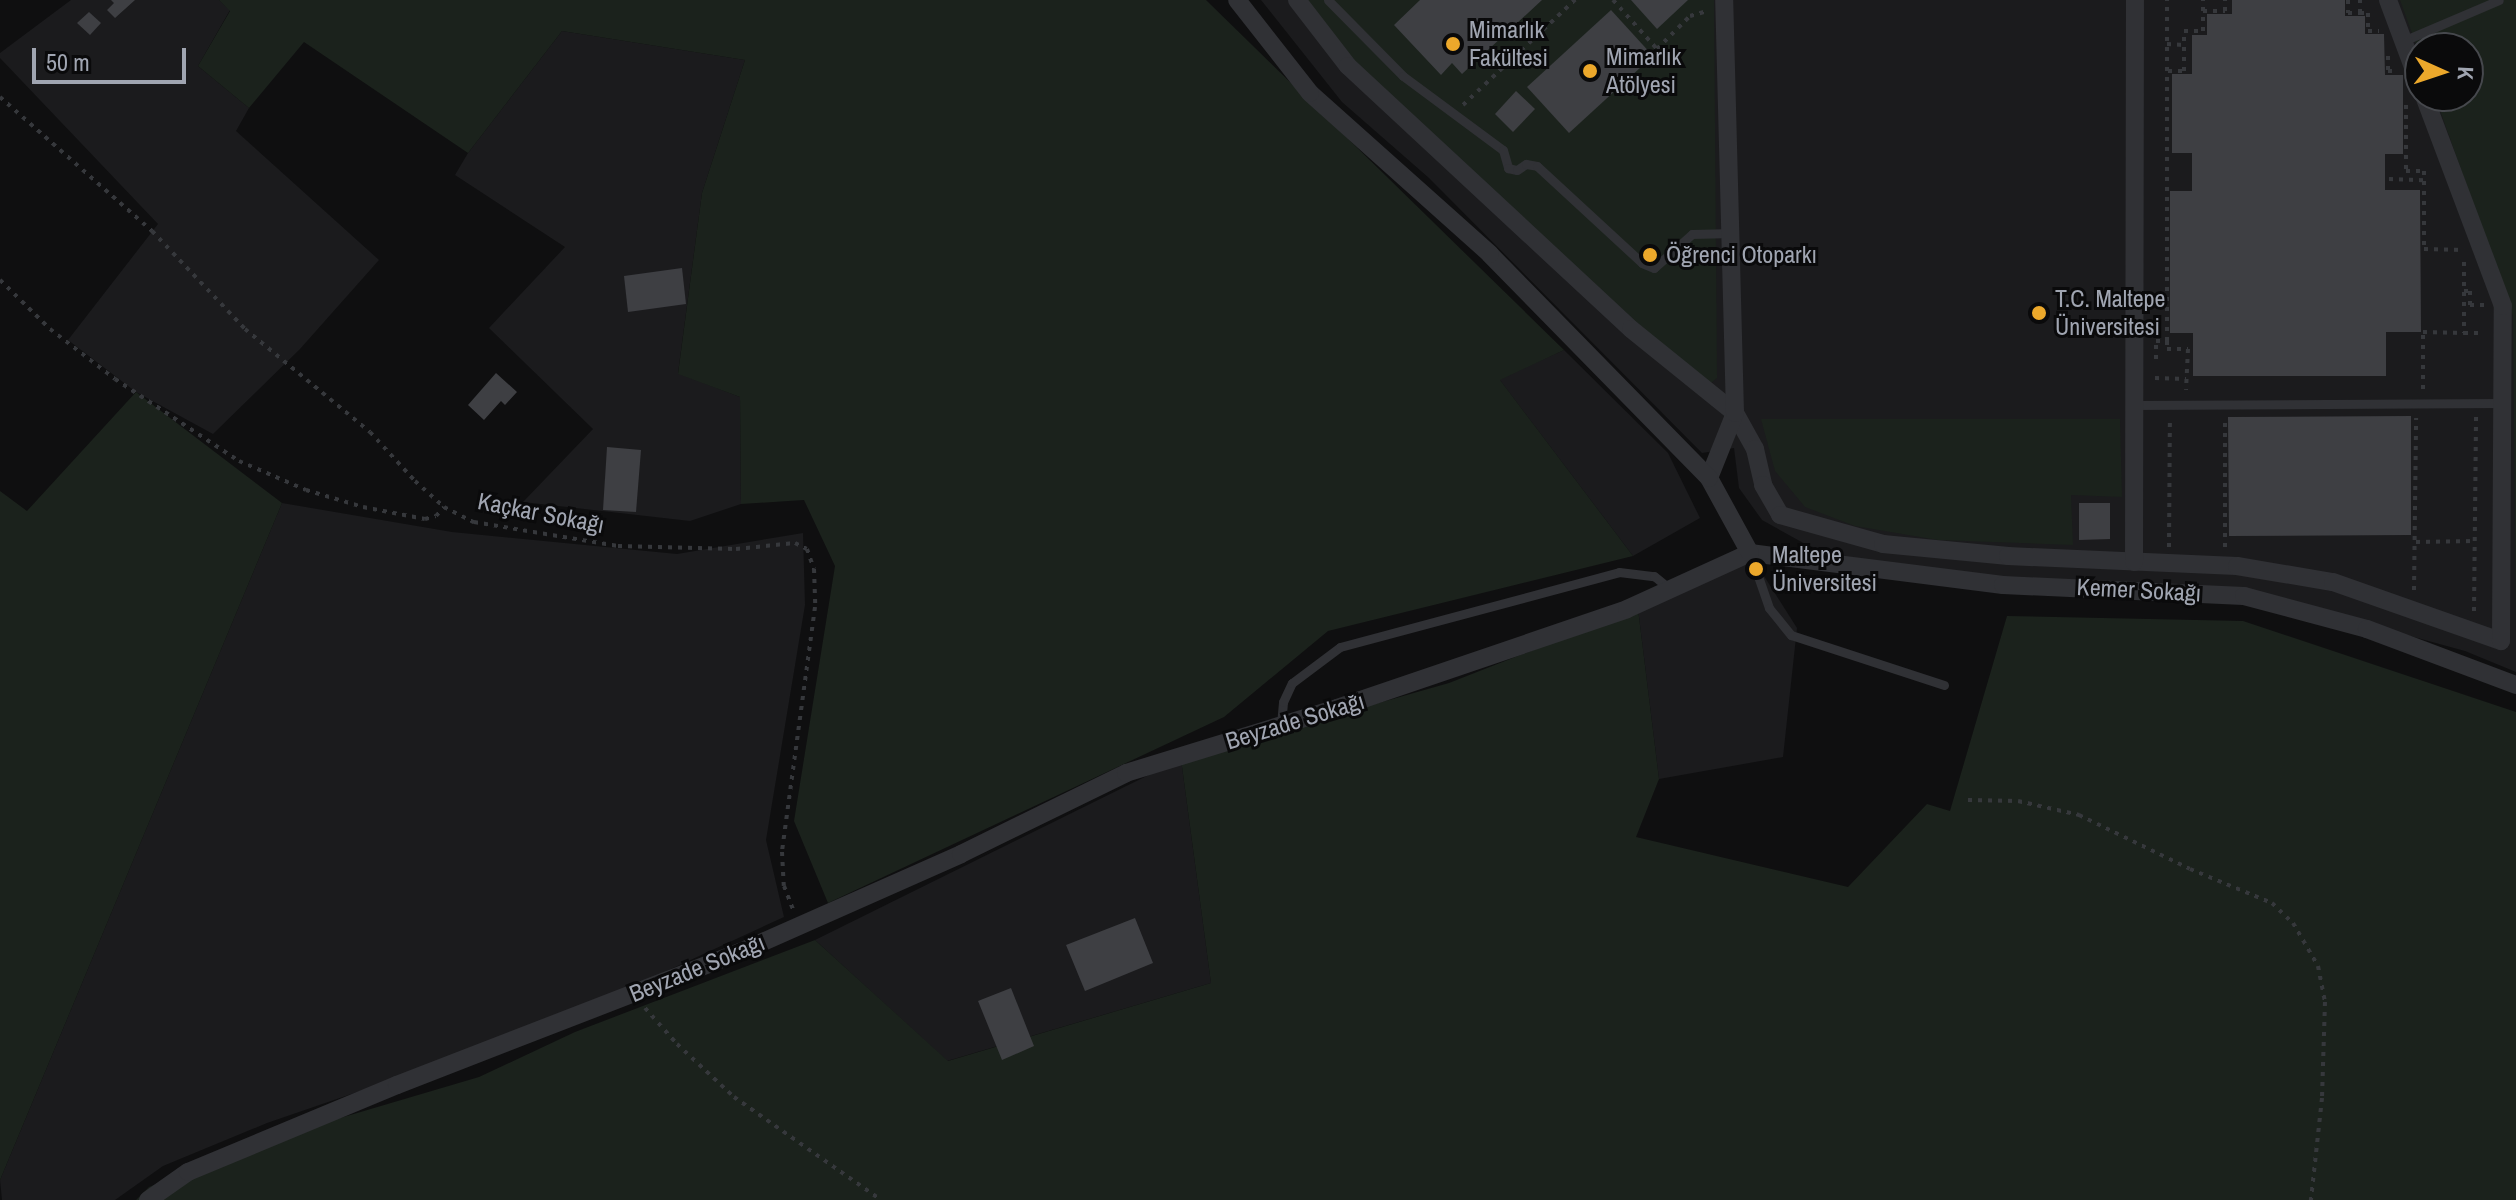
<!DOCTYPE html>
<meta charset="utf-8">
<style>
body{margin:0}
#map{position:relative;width:2516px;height:1200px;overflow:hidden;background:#0f0f10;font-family:"Archivo Narrow",sans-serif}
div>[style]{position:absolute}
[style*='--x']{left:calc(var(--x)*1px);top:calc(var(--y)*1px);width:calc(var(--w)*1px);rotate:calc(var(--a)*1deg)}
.built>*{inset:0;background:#1b1b1d}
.green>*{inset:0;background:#1b221c}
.building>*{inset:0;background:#3e3f43}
.path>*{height:4px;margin-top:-2px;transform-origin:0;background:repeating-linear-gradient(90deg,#36383c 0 4px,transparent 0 10px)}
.lane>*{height:9px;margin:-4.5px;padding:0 4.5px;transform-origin:4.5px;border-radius:4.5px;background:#303135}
.street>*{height:18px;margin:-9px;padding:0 9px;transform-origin:9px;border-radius:9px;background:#303135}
.dots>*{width:22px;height:22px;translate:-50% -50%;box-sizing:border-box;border:4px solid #0a0a0b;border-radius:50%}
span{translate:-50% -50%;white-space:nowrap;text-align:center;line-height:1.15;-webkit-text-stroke:6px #0a0a0b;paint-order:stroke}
.poi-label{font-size:24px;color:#a0a5b1}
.left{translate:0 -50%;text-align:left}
.street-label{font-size:24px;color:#a0a5b1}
.north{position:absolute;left:2404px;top:32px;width:80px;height:80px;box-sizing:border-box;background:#0a0a0b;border:2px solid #46484d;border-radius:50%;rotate:93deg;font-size:22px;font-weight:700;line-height:32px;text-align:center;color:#a0a5b1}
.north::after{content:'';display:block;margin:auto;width:28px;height:36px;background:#eca82b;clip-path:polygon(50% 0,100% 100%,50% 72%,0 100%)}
.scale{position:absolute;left:32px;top:48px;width:154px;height:36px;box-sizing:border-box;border:4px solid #a0a5b1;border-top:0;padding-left:10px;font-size:24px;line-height:28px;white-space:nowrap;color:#a0a5b1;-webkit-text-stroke:6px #0a0a0b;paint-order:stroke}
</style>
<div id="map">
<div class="built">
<div style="clip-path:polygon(71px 0,219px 0,230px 10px,198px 66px,249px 108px,236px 131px,379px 260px,300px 349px,213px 434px,136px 392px,68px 340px,158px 224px,0 58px,0 53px)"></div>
<div style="clip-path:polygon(evenodd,1261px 0,2516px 0,2516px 672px,2465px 651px,2246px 591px,1995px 578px,1840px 557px,1807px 545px,1762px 520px,1739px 488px,1734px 448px,1702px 453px,1429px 178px,1342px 102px,1261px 0,2420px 48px,2468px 48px,2468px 96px,2420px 96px,2420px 48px)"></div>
<div style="clip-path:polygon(562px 31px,745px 60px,702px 193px,678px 373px,740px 397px,741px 504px,690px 521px,523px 502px,593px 429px,489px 328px,565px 247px,455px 175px,468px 153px)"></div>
<div style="clip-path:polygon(1564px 350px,1668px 453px,1700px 518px,1633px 556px,1499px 379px)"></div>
<div style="clip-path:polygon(282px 503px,452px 532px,677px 554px,803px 533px,805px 605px,766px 840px,784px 917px,538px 1030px,267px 1123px,163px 1166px,115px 1200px,2px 1200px,0 1180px)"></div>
<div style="clip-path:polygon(1752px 557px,1797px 628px,1783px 757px,1659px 779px,1638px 609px)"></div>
<div style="clip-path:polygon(1181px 759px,1211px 983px,947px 1061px,815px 940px)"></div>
</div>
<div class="green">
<div style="clip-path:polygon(219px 0,1206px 0,1564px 350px,1500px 380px,1633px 556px,1328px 631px,1224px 717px,828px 903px,794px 821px,835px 566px,804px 500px,741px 504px,740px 397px,678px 374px,702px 193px,745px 60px,562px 31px,468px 153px,304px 42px,249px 108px,198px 66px,230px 11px)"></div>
<div style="clip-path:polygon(1308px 0,1714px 0,1717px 378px,1710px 384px,1689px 369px,1603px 292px,1381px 87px,1332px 38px)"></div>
<div style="clip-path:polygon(2400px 0,2516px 0,2516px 636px,2513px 316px,2435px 96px,2468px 96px,2468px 48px,2420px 48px,2420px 55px)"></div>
<div style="clip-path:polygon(136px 392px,282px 503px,0 1180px,0 491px,27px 511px)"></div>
<div style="clip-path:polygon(1761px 419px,2120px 419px,2122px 497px,2071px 495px,2073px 545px,1938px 540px,1855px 526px,1805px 507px,1775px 471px)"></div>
<div style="clip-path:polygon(1638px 609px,1659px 779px,1636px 837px,1848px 887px,1927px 804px,1950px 811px,2007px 616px,2243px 621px,2516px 712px,2516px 1200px,136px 1200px,149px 1187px,259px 1142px,479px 1077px,575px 1032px,815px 940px,948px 1061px,1211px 983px,1181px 759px,1449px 683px)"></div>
</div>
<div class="building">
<div style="clip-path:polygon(111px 0,135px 0,115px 18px,107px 10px,114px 3px)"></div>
<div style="clip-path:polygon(1420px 0,1542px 0,1462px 74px,1452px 63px,1441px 75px,1394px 25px)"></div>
<div style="clip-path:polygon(1631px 0,1688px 0,1657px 29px)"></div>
<div style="clip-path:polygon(2232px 0,2345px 0,2345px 16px,2365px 16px,2365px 34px,2384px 34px,2385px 75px,2403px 75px,2403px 154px,2385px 154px,2385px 190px,2420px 190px,2421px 332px,2386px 332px,2386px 376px,2193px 376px,2193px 333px,2170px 333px,2170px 191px,2192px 191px,2192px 153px,2172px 153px,2172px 74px,2192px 74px,2192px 35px,2207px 35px,2207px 14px,2232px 14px)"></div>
<div style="clip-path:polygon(1611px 10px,1653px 56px,1569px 133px,1527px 87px)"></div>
<div style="clip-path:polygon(89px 12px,101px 23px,90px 35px,77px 23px)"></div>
<div style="clip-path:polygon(1516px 91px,1535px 109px,1513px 132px,1495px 114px)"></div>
<div style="clip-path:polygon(682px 268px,686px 304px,628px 312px,624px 276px)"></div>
<div style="clip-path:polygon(496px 373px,517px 392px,505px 405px,501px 401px,484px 420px,468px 405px)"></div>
<div style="clip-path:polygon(2411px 416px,2411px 535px,2229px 536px,2228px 417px)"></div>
<div style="clip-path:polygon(607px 447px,641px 450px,636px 512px,603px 510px)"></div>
<div style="clip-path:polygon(2079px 503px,2110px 503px,2110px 539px,2079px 540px)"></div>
<div style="clip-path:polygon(1135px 918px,1153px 963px,1085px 991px,1066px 945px)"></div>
<div style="clip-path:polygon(1011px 988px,1034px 1046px,1002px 1060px,978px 1001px)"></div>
</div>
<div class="path">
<div style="--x:1613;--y:0;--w:66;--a:48.1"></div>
<div style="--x:1657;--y:49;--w:47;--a:-45"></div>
<div style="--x:1690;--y:16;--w:18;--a:-16"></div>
<div style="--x:2348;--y:0;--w:13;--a:90"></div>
<div style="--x:2348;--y:13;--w:12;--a:0"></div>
<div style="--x:2360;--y:13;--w:13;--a:-90"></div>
<div style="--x:2203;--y:11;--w:22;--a:0"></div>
<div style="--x:2225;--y:11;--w:11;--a:-90"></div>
<div style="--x:2360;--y:13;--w:8;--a:0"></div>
<div style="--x:2368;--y:13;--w:18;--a:90"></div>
<div style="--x:2368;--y:31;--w:11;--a:0"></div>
<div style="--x:2167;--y:44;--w:17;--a:3"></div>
<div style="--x:2388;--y:56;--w:15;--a:90"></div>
<div style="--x:2388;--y:71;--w:8;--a:0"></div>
<div style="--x:2168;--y:71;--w:16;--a:0"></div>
<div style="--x:2184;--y:71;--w:40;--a:-90"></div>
<div style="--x:2184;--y:31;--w:19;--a:0"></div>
<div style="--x:2203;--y:31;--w:31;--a:-90"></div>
<div style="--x:0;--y:97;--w:203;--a:41.4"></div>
<div style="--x:152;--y:231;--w:135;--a:46.5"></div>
<div style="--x:245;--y:329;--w:162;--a:39.5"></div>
<div style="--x:370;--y:432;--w:67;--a:47.4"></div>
<div style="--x:415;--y:481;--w:39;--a:42"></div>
<div style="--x:444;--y:507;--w:34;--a:27"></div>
<div style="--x:474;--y:522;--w:146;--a:9.5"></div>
<div style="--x:618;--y:546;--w:118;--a:1.5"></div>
<div style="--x:736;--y:549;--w:59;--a:-5.8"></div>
<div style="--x:795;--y:543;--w:13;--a:27"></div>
<div style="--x:807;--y:549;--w:21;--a:71"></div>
<div style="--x:814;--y:569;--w:38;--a:88"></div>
<div style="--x:815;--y:607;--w:247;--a:97.7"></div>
<div style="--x:782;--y:852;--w:34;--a:87"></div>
<div style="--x:784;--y:886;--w:26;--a:69"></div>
<div style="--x:1463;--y:105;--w:154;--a:-43.2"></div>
<div style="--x:2406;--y:105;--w:66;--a:90"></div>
<div style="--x:2406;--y:171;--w:18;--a:0"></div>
<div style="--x:2424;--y:171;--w:78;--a:90"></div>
<div style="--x:2424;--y:249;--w:40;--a:1.4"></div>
<div style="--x:2389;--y:179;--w:35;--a:2"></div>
<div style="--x:2464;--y:262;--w:71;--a:90"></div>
<div style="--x:2464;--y:333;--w:20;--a:0"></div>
<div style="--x:0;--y:280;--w:70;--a:44.4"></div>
<div style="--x:50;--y:329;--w:82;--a:37.6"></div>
<div style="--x:115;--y:379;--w:149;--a:33.5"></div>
<div style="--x:239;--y:461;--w:73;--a:23.4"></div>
<div style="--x:306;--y:490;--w:59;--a:16.6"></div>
<div style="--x:363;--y:507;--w:63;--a:11"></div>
<div style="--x:425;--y:519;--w:11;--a:-15"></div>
<div style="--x:436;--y:516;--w:12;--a:-48"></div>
<div style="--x:2464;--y:291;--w:6;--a:0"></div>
<div style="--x:2470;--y:291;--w:14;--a:90"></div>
<div style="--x:2470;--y:305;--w:14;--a:0"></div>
<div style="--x:2167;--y:341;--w:8;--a:90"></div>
<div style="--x:2167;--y:349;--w:21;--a:0"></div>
<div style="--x:2188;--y:349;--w:41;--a:92.8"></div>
<div style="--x:2156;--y:359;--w:18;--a:-90"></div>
<div style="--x:2156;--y:341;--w:11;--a:0"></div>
<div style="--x:2167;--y:341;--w:341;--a:-90"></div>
<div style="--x:2155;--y:378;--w:31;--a:2"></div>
<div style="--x:2423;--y:389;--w:57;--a:-90"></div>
<div style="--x:2423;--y:332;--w:41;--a:1.4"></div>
<div style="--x:2416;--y:542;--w:59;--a:-1"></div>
<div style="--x:2169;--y:547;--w:128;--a:-89.6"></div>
<div style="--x:2225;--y:547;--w:127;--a:-90"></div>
<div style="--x:2414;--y:590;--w:172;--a:-89.3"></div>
<div style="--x:2474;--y:611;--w:194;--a:-89.4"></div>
<div style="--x:1968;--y:800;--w:50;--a:1.1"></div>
<div style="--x:2018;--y:801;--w:63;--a:12.9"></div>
<div style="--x:2079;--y:815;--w:123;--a:25.9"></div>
<div style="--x:2190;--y:869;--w:89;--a:22.5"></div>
<div style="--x:2272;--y:903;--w:29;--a:44"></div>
<div style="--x:2293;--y:923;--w:50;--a:59.8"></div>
<div style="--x:2318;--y:966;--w:37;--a:79"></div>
<div style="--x:2325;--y:1002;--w:96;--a:91.8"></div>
<div style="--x:2322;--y:1098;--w:103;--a:96.2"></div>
<div style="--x:645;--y:1008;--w:48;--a:48.4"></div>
<div style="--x:677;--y:1044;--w:78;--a:42.9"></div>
<div style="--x:734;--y:1097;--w:179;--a:35"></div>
</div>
<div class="lane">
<div style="--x:1328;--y:0;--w:107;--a:45.4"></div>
<div style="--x:1403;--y:76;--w:124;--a:36.5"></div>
<div style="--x:1503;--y:150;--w:19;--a:74"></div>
<div style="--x:1508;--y:168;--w:9;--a:13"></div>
<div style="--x:1517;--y:170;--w:11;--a:-34"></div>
<div style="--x:1526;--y:164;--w:11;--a:10"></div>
<div style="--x:1537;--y:166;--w:143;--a:42.7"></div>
<div style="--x:1642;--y:263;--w:13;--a:23"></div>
<div style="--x:1654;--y:268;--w:51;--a:-41.8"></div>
<div style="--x:1692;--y:234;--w:41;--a:-1.4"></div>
<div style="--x:2403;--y:41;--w:104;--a:-23.1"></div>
<div style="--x:2134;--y:405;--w:368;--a:-0.3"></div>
<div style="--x:1750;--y:553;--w:58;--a:70.9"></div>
<div style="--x:1769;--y:608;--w:35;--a:51"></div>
<div style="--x:1791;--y:635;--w:161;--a:18.1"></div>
<div style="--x:1281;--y:725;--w:23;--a:-85"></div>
<div style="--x:1283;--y:702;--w:21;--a:-65"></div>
<div style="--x:1292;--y:683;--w:60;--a:-36.9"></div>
<div style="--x:1340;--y:647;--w:289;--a:-15"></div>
<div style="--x:1619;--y:572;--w:35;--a:7"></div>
<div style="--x:1654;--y:576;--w:21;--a:39"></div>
</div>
<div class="street">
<div style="--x:1297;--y:0;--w:83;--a:52.3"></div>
<div style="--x:1348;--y:66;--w:386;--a:42.9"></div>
<div style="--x:1631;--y:329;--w:134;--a:38.9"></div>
<div style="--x:1735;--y:413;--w:41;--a:60.9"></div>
<div style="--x:1755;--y:449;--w:37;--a:77"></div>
<div style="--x:1763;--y:485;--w:34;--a:60"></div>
<div style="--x:1780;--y:515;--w:107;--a:15.7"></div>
<div style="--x:1883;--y:544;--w:126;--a:5.5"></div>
<div style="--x:2008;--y:556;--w:229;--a:2.5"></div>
<div style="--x:2237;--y:566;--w:97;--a:9.5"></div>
<div style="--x:2333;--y:582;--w:178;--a:19.4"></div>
<div style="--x:2501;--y:641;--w:335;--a:-89.7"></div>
<div style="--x:2503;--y:306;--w:224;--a:-110.6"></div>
<div style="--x:2388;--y:0;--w:92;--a:69.6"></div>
<div style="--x:1709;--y:478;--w:70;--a:-68.2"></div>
<div style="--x:1735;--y:413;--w:413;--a:-91.5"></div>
<div style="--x:1750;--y:553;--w:255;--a:7.2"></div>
<div style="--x:2003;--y:585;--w:241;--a:2.6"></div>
<div style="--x:2244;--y:596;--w:127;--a:15"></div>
<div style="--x:2367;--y:629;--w:159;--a:20.6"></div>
<div style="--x:2134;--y:562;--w:562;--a:-89.9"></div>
<div style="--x:148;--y:1200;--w:49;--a:-35"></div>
<div style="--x:188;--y:1172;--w:226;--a:-22.6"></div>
<div style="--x:397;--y:1085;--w:375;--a:-21.2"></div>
<div style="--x:747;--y:949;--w:234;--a:-23.9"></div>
<div style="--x:961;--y:854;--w:184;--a:-26.1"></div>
<div style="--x:1126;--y:773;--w:221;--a:-17.1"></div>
<div style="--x:1337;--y:708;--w:306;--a:-18.8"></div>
<div style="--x:1627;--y:609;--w:135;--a:-24.5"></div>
<div style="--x:1750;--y:553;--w:85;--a:-118.7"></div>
<div style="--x:1709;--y:478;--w:313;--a:-134.4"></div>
<div style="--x:1490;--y:254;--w:241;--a:-138.2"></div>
<div style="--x:1310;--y:93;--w:118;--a:-128.1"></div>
</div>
<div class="dots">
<div style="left:1453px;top:44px;background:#eca82b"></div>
<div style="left:1590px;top:71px;background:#eca82b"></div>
<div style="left:1650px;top:255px;background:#eca82b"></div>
<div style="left:2039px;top:313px;background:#eca82b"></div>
<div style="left:1756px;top:569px;background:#eca82b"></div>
</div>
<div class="poi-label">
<span class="left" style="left:1469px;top:44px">Mimarlık<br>Fakültesi</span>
<span class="left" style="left:1606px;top:71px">Mimarlık<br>Atölyesi</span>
<span class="left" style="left:1666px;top:255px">Öğrenci Otoparkı</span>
<span class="left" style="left:2055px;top:313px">T.C. Maltepe<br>Üniversitesi</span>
<span class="left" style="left:1772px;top:569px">Maltepe<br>Üniversitesi</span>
</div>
<div class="street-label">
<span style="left:541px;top:513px;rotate:11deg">Kaçkar Sokağı</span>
<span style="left:2139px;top:590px;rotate:3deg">Kemer Sokağı</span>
<span style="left:1295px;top:721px;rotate:-17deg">Beyzade Sokağı</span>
<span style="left:697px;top:968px;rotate:-22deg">Beyzade Sokağı</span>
</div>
<div class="north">K</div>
<div class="scale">50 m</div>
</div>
